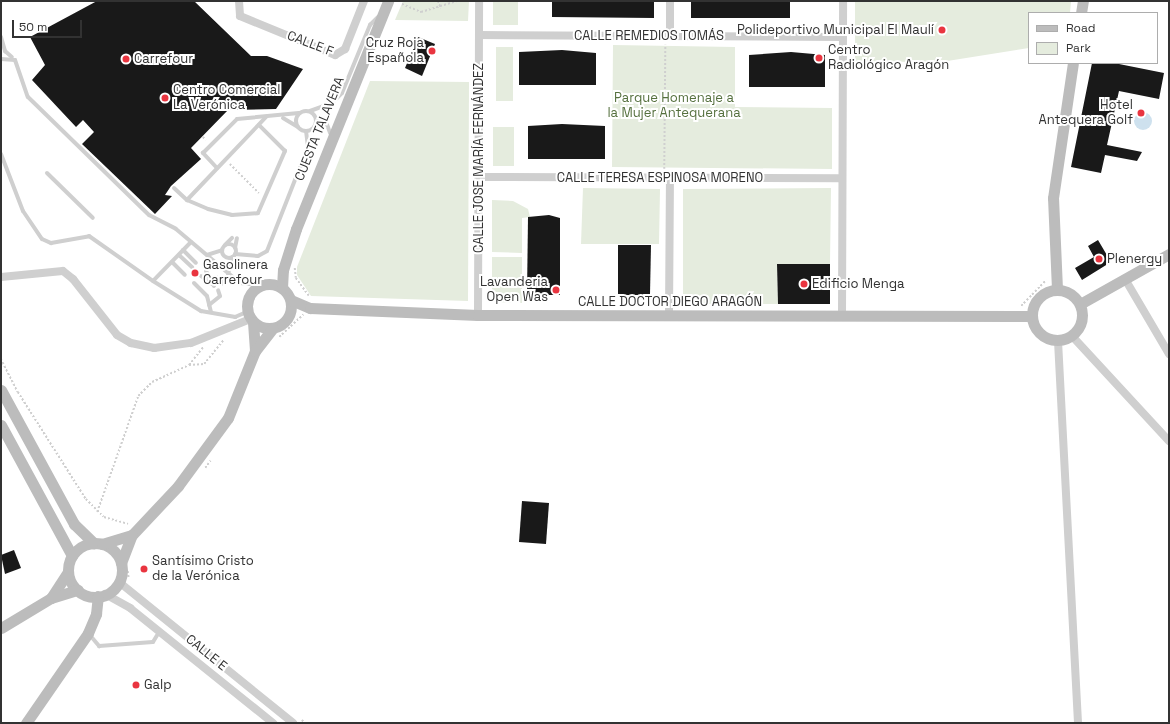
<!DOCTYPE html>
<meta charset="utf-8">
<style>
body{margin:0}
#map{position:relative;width:1170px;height:724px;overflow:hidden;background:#fff;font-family:"Space Grotesk",sans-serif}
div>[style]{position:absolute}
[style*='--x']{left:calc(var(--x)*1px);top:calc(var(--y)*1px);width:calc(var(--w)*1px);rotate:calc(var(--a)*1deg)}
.green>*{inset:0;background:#e5ecde}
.water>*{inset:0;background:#cee1ee}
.round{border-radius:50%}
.building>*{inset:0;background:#191919}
.path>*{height:1.5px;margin-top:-0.75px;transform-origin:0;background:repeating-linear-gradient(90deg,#cfcfcf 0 2px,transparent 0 4px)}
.lane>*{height:4px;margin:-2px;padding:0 2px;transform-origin:2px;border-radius:2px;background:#cfcfcf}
.lane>.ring{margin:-2px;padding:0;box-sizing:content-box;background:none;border:4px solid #cfcfcf;border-radius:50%}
.street>*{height:8px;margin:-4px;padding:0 4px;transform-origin:4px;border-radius:4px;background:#cfcfcf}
.secondary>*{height:11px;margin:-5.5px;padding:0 5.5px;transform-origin:5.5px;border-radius:5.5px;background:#bcbcbc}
.secondary>.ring{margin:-5.5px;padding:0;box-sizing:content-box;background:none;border:11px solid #bcbcbc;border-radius:50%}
.dots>*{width:11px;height:11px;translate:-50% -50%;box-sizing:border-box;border:2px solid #fff;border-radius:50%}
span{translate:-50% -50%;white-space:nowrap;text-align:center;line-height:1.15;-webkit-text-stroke:4px #fff;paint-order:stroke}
.poi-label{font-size:13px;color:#323232}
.right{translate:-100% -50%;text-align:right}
.left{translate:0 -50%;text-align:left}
.street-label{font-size:13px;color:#323232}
.park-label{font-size:13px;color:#55703e}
.frame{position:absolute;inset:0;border:2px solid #323232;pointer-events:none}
.legend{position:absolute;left:1028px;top:12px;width:130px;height:52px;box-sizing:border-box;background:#fff;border:1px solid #adadad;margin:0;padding:5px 7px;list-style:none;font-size:12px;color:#323232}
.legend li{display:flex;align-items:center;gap:8px;height:20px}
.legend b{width:20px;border:1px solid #adadad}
.scale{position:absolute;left:12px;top:20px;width:70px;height:18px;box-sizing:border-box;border:2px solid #323232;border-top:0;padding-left:5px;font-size:12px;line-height:14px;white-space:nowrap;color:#323232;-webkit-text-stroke:3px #fff;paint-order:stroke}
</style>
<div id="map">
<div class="green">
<div style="clip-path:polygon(403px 1px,469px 1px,468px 21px,395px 20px)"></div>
<div style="clip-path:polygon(493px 1px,518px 1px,518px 25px,493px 25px)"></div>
<div style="clip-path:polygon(855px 1px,1071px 1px,1070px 13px,1029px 13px,1029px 48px,941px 62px,915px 62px,855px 61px)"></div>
<div style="clip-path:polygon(613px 45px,735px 47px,735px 107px,832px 108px,832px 169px,612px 167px)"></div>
<div style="clip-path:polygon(496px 47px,513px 47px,513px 101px,496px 101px)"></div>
<div style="clip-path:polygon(370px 81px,469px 82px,468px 301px,311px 296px,297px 275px,297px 267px)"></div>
<div style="clip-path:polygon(493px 127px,514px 127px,514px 166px,493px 166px)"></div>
<div style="clip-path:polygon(583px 188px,660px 189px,659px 244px,581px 244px)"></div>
<div style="clip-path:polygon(831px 188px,830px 264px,777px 265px,778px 304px,683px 304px,683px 189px)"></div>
<div style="clip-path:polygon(492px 200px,513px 201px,528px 209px,530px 217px,522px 218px,522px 253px,492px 252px)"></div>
<div style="clip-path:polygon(492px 257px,522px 257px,522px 303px,492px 302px)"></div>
</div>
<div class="water">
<div class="round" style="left:1134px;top:112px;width:18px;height:18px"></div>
</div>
<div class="building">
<div style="clip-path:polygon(97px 1px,194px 1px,251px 56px,267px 56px,303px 69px,276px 109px,228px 110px,191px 148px,201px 159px,171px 186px,165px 195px,172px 196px,155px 214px,82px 144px,94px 132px,83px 120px,76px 127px,32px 80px,45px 65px,30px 37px)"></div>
<div style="clip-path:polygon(552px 1px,654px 1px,654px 18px,552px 17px)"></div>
<div style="clip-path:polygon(691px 1px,790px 1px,790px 18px,691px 18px)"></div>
<div style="clip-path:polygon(418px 37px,435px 44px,422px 76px,405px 68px)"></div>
<div style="clip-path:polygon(562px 50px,596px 53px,596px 85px,519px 85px,519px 52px)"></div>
<div style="clip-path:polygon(791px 52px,825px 55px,825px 87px,749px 87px,749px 55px)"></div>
<div style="clip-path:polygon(1092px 63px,1114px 63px,1164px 73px,1159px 99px,1119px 91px,1107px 145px,1142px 152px,1137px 161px,1105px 155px,1101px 173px,1071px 167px)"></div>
<div style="clip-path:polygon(562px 124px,605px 126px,605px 159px,528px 159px,528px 126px)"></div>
<div style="clip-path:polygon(549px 215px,560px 218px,560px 295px,527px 295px,528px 217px)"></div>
<div style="clip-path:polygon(1098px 240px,1111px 262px,1082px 280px,1075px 268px,1094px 257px,1088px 246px)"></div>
<div style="clip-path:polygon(618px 245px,651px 245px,650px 295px,618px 295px)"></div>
<div style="clip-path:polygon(777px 264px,830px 264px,830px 304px,778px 304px)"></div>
<div class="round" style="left:214.5px;top:274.5px;width:11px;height:11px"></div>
<div style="clip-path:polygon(522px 501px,549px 503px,546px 544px,519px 542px)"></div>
<div style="clip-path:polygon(14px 550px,21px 568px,5px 574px,1px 555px)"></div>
</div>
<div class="path">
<div style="--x:438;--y:1;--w:8;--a:67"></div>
<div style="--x:402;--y:4;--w:21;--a:23"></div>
<div style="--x:421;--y:12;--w:39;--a:-17"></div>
<div style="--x:203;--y:137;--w:4;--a:45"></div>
<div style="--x:230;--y:164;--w:41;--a:45"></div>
<div style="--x:664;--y:169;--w:124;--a:-89.5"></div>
<div style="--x:295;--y:268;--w:10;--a:84"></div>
<div style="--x:296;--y:278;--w:22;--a:54"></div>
<div style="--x:1021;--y:306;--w:36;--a:-46"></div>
<div style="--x:279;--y:337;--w:33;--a:-43"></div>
<div style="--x:1;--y:359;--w:37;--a:63"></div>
<div style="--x:18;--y:392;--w:127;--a:57.6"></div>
<div style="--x:86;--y:499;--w:25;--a:45"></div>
<div style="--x:104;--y:517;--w:25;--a:16"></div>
<div style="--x:189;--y:365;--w:15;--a:-4"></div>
<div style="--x:204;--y:364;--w:32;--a:-51"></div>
<div style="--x:205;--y:468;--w:9;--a:-54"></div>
<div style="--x:97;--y:512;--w:123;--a:-70.5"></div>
<div style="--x:138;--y:396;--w:20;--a:-45"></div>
<div style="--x:152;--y:382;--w:41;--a:-24.7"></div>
<div style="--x:189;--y:365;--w:23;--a:-52"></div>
<div style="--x:128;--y:571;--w:8;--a:83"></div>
<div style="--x:302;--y:720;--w:4;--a:45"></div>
</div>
<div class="lane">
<div style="--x:1;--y:37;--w:15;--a:74"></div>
<div style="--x:5;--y:51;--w:9;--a:41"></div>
<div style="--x:1;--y:59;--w:14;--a:4"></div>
<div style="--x:15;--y:60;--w:39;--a:71"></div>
<div style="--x:28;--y:97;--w:169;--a:44.3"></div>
<div style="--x:149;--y:215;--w:30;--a:27"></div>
<div style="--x:176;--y:229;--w:84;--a:40.2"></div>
<div style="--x:240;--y:283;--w:19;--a:6"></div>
<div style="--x:310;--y:111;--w:23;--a:-20"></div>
<div style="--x:332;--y:103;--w:14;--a:-45"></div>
<div style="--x:342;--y:93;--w:74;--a:-67.6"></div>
<div style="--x:370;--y:25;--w:11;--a:-45"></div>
<div class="ring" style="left:296px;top:111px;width:16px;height:16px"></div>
<div style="--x:283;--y:118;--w:17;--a:31"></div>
<div style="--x:316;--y:118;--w:9;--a:6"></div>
<div style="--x:325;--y:119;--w:15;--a:70"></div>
<div style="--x:1;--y:154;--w:61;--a:68.9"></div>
<div style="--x:23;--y:211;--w:34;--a:56"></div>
<div style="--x:42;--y:239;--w:10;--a:24"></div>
<div style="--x:51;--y:243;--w:39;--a:-10"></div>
<div style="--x:89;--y:236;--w:78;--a:35.1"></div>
<div style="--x:217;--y:168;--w:21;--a:-133"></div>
<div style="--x:203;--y:153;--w:48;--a:-45"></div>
<div style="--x:237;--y:119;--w:62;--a:-5.5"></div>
<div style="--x:47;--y:173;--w:64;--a:44.4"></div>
<div style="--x:174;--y:188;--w:18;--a:43"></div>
<div style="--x:187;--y:200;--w:23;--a:23"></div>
<div style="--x:208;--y:209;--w:25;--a:14"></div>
<div style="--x:232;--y:215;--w:26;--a:-4"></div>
<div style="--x:258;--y:213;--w:68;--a:-66.5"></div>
<div style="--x:285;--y:151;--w:37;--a:-135"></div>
<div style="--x:187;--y:200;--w:115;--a:-46.4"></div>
<div style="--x:191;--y:242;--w:54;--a:134.3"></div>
<div style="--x:153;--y:281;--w:57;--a:32"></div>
<div style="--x:201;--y:311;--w:35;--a:10"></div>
<div style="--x:235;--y:317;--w:13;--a:-23"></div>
<div class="ring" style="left:222px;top:244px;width:10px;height:10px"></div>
<div style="--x:225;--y:245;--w:10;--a:-45"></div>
<div style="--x:235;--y:248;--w:10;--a:-79"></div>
<div style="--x:183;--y:250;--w:18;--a:45"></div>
<div style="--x:235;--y:254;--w:23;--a:5"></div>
<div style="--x:258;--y:256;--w:10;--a:-29"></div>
<div style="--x:267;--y:251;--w:112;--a:-68.5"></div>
<div style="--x:308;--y:147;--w:16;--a:-97"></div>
<div style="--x:179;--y:255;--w:18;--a:43"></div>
<div style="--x:207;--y:255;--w:16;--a:-18"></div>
<div style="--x:172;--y:262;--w:18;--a:45"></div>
<div style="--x:206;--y:271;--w:17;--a:62"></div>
<div style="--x:228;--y:274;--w:17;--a:-77"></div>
<div style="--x:201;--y:276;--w:14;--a:36"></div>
<div style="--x:194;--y:283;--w:18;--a:45"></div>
<div style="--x:207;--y:296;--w:16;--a:76"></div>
<div style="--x:209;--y:305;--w:14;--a:-39"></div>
<div style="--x:220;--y:296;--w:6;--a:-108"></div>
<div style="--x:89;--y:634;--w:16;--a:50"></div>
<div style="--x:99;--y:646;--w:54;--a:-4.2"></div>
<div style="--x:153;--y:642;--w:12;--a:-59"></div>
</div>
<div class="street">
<div style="--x:239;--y:1;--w:15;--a:86"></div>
<div style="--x:240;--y:16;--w:103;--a:22.3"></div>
<div style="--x:335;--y:55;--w:12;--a:-31"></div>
<div style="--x:345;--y:49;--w:52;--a:-68.4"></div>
<div style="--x:670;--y:1;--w:35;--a:90"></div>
<div style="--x:479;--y:35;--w:364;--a:0.3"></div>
<div style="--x:479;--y:177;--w:363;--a:0.2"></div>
<div style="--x:1;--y:277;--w:62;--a:-5.5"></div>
<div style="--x:63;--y:271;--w:13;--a:39"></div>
<div style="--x:73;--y:279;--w:71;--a:51.8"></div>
<div style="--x:117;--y:335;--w:16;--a:30"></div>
<div style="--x:131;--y:343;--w:24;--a:12"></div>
<div style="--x:154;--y:348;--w:37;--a:-8"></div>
<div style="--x:191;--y:343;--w:64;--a:-22.1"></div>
<div style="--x:1125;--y:279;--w:87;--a:59.6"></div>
<div style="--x:478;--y:315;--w:314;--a:-89.8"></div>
<div style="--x:669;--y:316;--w:138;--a:-89.6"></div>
<div style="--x:842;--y:316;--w:315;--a:-89.8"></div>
<div style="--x:1072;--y:336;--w:143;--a:47.3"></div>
<div style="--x:1058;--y:341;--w:383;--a:87"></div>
<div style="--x:119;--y:582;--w:224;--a:39"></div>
<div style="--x:105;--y:594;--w:29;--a:29"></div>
<div style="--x:130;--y:608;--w:184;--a:38.8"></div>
</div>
<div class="secondary">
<div style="--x:1081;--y:13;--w:12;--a:-81"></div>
<div class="ring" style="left:247px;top:284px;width:33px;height:33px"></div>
<div style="--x:282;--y:288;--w:18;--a:-87"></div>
<div style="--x:283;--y:270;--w:43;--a:-72.4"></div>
<div style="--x:296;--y:229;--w:246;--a:-68"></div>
<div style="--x:1057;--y:289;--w:91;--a:-92.5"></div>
<div style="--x:1053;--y:198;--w:136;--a:-81.6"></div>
<div class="ring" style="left:1032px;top:290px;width:39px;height:39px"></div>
<div style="--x:291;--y:300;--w:21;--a:23"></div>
<div style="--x:310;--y:308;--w:168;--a:2.4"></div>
<div style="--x:478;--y:315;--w:553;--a:0.1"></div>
<div style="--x:1080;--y:304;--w:102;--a:-29.3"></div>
<div style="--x:253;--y:322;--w:29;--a:86"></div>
<div style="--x:1;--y:390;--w:153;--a:61.4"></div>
<div style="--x:74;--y:524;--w:28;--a:44"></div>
<div style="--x:1;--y:425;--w:149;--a:61.5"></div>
<div class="ring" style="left:68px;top:543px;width:43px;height:43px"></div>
<div style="--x:102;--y:544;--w:31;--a:-17"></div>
<div style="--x:132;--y:535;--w:67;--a:-46.8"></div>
<div style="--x:178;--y:486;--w:84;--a:-53.7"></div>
<div style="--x:228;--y:418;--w:72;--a:-68.1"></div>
<div style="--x:255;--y:351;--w:29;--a:-52"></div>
<div style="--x:121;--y:563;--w:30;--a:-69"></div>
<div style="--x:51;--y:598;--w:31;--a:-57"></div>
<div style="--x:1;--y:628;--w:58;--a:-31"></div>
<div style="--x:51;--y:598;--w:28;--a:-17"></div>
<div style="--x:26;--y:723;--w:109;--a:-55.4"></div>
<div style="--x:88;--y:633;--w:21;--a:-67"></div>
<div style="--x:96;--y:614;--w:18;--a:-84"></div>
</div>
<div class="dots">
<div style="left:942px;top:30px;background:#e93540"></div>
<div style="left:432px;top:51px;background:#e93540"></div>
<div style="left:819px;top:58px;background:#e93540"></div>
<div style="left:126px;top:59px;background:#e93540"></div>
<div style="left:165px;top:98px;background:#e93540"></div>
<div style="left:1141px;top:113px;background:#e93540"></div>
<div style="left:1099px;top:259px;background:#e93540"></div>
<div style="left:195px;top:273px;background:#e93540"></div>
<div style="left:804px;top:284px;background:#e93540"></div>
<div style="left:556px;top:290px;background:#e93540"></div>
<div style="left:144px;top:569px;background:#e93540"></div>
<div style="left:136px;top:685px;background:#e93540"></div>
</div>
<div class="poi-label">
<span class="right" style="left:934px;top:30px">Polideportivo Municipal El Maulí</span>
<span class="right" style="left:424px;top:51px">Cruz Roja<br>Española</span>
<span class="left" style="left:828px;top:58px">Centro<br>Radiológico Aragón</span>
<span class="left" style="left:134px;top:59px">Carrefour</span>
<span class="left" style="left:173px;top:98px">Centro Comercial<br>La Verónica</span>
<span class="right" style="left:1133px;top:113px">Hotel<br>Antequera Golf</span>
<span class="left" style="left:1107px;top:259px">Plenergy</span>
<span class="left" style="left:203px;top:273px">Gasolinera<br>Carrefour</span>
<span class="right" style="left:548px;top:290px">Lavanderia<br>Open Was</span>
<span class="left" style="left:812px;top:284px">Edificio Menga</span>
<span class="left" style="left:152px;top:569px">Santísimo Cristo<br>de la Verónica</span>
<span class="left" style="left:144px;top:685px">Galp</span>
</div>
<div class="street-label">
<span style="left:649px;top:36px">CALLE REMEDIOS TOMÁS</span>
<span style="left:310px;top:44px;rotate:21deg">CALLE F</span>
<span style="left:320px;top:129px;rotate:-68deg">CUESTA TALAVERA</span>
<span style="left:479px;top:158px;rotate:-90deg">CALLE JOSE MARÍA FERNÁNDEZ</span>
<span style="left:660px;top:178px">CALLE TERESA ESPINOSA MORENO</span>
<span style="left:670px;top:302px">CALLE DOCTOR DIEGO ARAGÓN</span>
<span style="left:206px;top:653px;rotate:39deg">CALLE E</span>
</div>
<div class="park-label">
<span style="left:674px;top:106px">Parque Homenaje a<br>la Mujer Antequerana</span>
</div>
<div class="frame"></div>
<ul class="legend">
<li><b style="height:5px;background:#bcbcbc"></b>Road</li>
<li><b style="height:11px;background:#e5ecde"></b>Park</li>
</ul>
<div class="scale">50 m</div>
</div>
